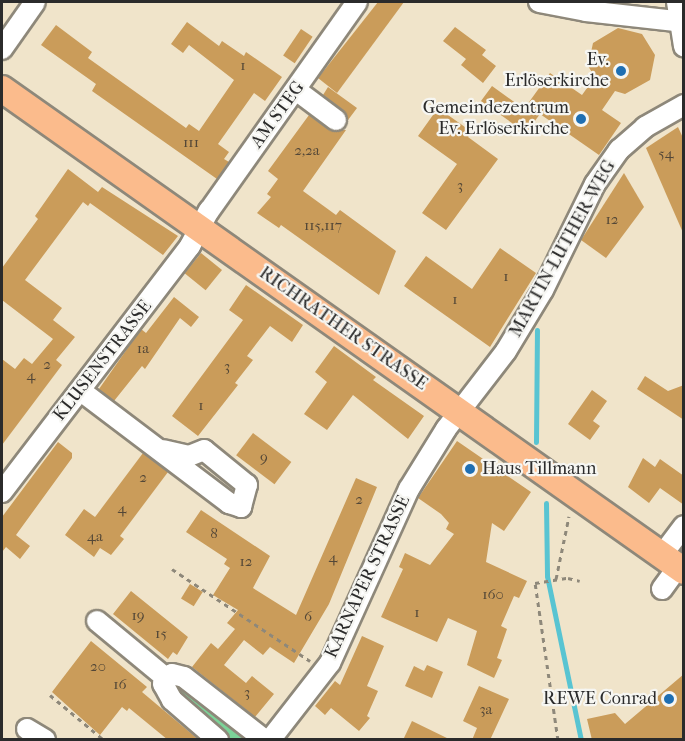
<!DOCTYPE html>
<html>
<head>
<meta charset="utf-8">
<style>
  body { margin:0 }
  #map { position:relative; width:685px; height:741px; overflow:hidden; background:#f0e4ca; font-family:"IM FELL French Canon",serif }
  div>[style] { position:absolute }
  .green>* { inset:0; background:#7cd398 }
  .stream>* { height:5px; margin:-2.5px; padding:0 2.5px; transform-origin:2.5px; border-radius:2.5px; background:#58c4d2 }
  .building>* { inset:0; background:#ca9c5a; transform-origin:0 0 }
  .path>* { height:3px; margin-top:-1.5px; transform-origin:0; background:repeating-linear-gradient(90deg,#8e887a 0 4.5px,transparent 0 9px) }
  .roads { filter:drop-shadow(2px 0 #8e887a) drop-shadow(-2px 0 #8e887a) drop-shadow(0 2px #8e887a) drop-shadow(0 -2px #8e887a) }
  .minor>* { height:20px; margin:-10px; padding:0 10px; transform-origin:10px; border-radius:10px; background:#fff }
  .major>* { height:26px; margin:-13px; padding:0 13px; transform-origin:13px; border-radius:13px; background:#fbbb8c }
  .dots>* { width:16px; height:16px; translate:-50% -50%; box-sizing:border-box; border:3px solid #f6f6f2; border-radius:50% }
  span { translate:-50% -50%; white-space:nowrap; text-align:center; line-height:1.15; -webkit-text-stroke:4.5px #f6f6f2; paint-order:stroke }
  .number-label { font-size:15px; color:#534737 }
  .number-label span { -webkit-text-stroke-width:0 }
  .poi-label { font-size:18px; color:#2b2b2b }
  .right { translate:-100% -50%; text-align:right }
  .left { translate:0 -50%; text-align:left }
  .street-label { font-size:18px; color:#2b2b2b }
  .frame { position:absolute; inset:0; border:3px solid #2b2b2b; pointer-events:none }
</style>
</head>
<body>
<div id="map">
  <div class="green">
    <i style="clip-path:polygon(175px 681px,250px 737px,230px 739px,175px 695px,170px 687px)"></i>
  </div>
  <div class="stream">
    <i style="left:536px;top:442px;width:112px;rotate:-89.5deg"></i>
    <i style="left:546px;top:503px;width:73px;rotate:89.2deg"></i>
    <i style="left:547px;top:576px;width:167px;rotate:78.3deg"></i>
  </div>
  <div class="building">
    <i style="clip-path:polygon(378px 2px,404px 2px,337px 93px,318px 78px)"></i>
    <i style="clip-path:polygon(187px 22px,219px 46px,222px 41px,244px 56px,246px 52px,282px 77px,265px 101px,254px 93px,218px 144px,229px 152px,224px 159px,229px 162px,217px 179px,92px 91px,96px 84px,41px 45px,56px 25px,92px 52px,88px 58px,186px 128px,189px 124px,199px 131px,234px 80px,189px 45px,183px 53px,171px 44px)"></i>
    <i style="clip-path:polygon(455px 27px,486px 50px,482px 55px,496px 66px,483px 83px,461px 65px,466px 59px,443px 41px)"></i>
    <i style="clip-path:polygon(618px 28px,642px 34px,655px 55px,650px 80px,625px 94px,615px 91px,602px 110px,621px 123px,599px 155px,540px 114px,526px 133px,481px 101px,492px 86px,524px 109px,550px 73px,582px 95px,595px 77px,588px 66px,593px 43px)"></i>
    <i style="left:301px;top:29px;width:14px;height:32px;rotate:34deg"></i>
    <i style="clip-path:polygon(328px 87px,357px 108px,348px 120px,344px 111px,323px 95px)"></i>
    <i style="clip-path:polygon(438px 108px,472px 132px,468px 137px,498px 159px,446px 230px,422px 213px,457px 164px,418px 136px)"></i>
    <i style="clip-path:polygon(309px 115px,329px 130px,346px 130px,303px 191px,336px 215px,340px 210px,396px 251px,379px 295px,281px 225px,279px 228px,257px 213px,271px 197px,267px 194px,278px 179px,268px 171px)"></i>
    <i style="clip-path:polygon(678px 127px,684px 140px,684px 235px,646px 148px)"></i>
    <i style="clip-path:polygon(68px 169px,98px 192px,102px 187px,178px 236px,163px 255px,90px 203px,88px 206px,83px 202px,25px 280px,62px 308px,53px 320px,75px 337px,56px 360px,62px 365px,2px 445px,2px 359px,15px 369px,24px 358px,32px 364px,53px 339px,2px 300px,2px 268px,38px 219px,35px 216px)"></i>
    <i style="clip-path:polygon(624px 173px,644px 207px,606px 258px,581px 240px)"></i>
    <i style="clip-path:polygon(500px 248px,536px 273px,490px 347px,404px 286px,426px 256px,472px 289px)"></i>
    <i style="left:201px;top:253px;width:27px;height:26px;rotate:39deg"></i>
    <i style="clip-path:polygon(246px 285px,303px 325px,292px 342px,270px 326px,247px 356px,253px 360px,235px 383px,238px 385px,198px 436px,172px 416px,243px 320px,229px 310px)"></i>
    <i style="clip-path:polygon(174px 297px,199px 317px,191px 327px,180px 318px,145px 369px,142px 366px,114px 401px,99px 389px,141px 329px,146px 333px)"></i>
    <i style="clip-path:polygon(334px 346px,376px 377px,373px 380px,424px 416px,408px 439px,353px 395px,327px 430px,304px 414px,327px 382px,315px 372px)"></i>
    <i style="clip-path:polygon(645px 376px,668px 391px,684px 385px,684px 420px,637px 389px)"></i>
    <i style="clip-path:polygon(592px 390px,607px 401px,593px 421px,600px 426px,590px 440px,568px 424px)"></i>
    <i style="left:253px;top:433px;width:48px;height:28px;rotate:37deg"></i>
    <i style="clip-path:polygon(457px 441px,531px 492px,504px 531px,492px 523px,486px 562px,527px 581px,519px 598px,514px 596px,501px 626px,507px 629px,497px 658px,502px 660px,494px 678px,467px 665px,477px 631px,448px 618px,437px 642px,381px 617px,403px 569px,399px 567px,405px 553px,430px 565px,454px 534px,446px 529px,449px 523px,441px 514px,418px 498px)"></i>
    <i style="clip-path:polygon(58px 442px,72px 453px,72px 458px,16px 535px,30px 546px,20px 559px,6px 547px,2px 552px,2px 517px)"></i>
    <i style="clip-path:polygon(143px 453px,168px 472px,120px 536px,124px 539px,111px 555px,100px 548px,94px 557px,65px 535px,84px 509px,95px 517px)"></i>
    <i style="clip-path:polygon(643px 458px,655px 467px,660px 459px,684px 476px,684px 505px,660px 488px,649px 503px,628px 487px)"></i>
    <i style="clip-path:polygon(356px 478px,377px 487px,329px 604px,294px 663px,270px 647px,263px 655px,244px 640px,224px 665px,246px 683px,252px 676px,274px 694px,255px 717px,192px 667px,211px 643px,218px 649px,235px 629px,227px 623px,238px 610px,213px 595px,230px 568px,224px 564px,227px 559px,186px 532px,201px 510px,270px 556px,253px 588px,296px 615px)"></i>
    <i style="left:190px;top:584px;width:15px;height:17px;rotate:32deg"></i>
    <i style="clip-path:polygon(131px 591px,188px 637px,177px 655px,173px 652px,168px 659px,113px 614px)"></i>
    <i style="clip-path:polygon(362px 636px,384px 646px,367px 686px,378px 691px,367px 716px,370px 718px,359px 731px,331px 708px,325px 715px,315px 706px,335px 681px,340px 685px)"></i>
    <i style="clip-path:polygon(91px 641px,147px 687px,142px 692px,199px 740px,168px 740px,129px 708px,127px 711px,122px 707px,100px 735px,52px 692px)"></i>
    <i style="clip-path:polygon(427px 665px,443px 672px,432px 698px,405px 686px,414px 666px,424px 671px)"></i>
    <i style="clip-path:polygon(684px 674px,684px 740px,592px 740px,587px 719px,615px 713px,625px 724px)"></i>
    <i style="clip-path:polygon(479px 686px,509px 699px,490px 740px,472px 740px,477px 728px,463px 721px)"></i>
    <i style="clip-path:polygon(412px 721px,451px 740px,403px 740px)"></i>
  </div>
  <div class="path">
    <i style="left:172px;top:569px;width:166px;rotate:33.7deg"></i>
    <i style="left:556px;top:579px;width:64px;rotate:-78.3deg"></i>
    <i style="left:684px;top:599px;width:6px;rotate:90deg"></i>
    <i style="left:50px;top:695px;width:70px;rotate:39.8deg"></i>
    <i style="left:558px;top:740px;width:159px;rotate:-98.3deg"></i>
    <i style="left:535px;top:583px;width:33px;rotate:-9deg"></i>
    <i style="left:568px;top:578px;width:12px;rotate:14deg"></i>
  </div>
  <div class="roads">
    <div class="minor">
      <i style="left:539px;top:2px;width:48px;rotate:10.8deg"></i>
      <i style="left:586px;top:11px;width:99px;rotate:6.4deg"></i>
      <i style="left:677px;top:2px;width:45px;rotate:81deg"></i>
      <i style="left:2px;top:49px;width:57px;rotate:-54.9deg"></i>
      <i style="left:296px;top:90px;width:50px;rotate:36.9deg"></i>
      <i style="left:81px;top:391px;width:186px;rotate:37.1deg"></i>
      <i style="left:229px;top:503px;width:13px;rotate:18deg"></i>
      <i style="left:241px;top:507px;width:23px;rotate:-75deg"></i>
      <i style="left:247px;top:485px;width:55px;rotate:-140.9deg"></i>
      <i style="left:204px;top:450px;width:16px;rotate:158deg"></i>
      <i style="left:189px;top:456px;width:26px;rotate:-167deg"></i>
      <i style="left:2px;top:492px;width:310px;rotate:-52.6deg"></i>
      <i style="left:190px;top:246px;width:40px;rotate:-62deg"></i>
      <i style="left:209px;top:211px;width:256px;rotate:-54.7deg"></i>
      <i style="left:662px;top:555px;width:36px;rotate:-53deg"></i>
      <i style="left:662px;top:589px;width:27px;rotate:-54deg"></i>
      <i style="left:97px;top:621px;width:91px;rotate:39.6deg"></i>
      <i style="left:27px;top:729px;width:21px;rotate:31deg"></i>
      <i style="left:218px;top:740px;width:61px;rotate:-139deg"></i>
      <i style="left:172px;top:700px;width:18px;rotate:-119deg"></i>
      <i style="left:163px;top:684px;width:13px;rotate:-48deg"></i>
      <i style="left:172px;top:674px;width:12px;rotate:14deg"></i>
      <i style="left:184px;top:677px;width:103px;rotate:37.9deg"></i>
      <i style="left:270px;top:740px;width:98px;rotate:-52.1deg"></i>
      <i style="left:330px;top:663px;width:191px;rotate:-65.6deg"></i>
      <i style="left:409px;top:489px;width:70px;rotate:-58.3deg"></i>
      <i style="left:446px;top:429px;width:98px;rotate:-52.4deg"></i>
      <i style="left:506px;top:351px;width:71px;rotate:-58.8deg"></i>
      <i style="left:543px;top:290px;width:118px;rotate:-63.9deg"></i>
      <i style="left:595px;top:184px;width:42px;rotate:-54.8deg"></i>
      <i style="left:619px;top:150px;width:35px;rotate:-41deg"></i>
      <i style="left:645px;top:127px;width:45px;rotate:-29.4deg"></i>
    </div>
    <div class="major">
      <i style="left:2px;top:89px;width:835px;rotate:35.25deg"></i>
    </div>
  </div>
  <div class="dots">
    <i style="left:621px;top:71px;background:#1f6fb2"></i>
    <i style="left:581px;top:119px;background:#1f6fb2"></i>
    <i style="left:470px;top:469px;background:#1f6fb2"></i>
    <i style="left:669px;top:699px;background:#1f6fb2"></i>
  </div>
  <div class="number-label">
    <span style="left:243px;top:66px">1</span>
    <span style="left:191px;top:143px">111</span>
    <span style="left:307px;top:151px">2,2a</span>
    <span style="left:666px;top:154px">54</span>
    <span style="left:460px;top:186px">3</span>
    <span style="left:612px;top:220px">12</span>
    <span style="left:323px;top:226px">115,117</span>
    <span style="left:506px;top:277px">1</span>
    <span style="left:455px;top:300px">1</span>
    <span style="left:143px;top:349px">1a</span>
    <span style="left:47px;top:365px">2</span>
    <span style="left:227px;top:367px">3</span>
    <span style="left:31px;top:376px">4</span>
    <span style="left:201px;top:406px">1</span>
    <span style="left:264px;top:458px">9</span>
    <span style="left:143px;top:478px">2</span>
    <span style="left:359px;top:500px">2</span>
    <span style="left:122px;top:509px">4</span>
    <span style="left:214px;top:534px">8</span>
    <span style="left:95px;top:537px">4a</span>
    <span style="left:333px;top:558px">4</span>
    <span style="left:246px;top:562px">12</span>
    <span style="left:493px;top:595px">160</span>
    <span style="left:417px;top:613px">1</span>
    <span style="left:138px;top:616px">19</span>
    <span style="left:308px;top:617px">6</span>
    <span style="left:161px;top:634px">15</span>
    <span style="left:98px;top:667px">20</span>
    <span style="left:120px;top:685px">16</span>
    <span style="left:247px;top:693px">3</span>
    <span style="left:486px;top:710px">3a</span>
  </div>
  <div class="poi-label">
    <span class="right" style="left:609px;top:71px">Ev.<br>Erlöserkirche</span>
    <span class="right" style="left:569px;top:119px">Gemeindezentrum<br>Ev. Erlöserkirche</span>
    <span class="left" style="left:482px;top:469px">Haus Tillmann</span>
    <span class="right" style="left:657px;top:699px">REWE Conrad</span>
  </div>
  <div class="street-label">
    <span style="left:278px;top:115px;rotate:-54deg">AM STEG</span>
    <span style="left:563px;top:249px;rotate:-61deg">MARTIN-LUTHER-WEG</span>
    <span style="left:343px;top:329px;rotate:35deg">RICHRATHER STRASSE</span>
    <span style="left:103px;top:361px;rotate:-52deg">KLUSENSTRASSE</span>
    <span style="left:368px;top:577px;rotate:-65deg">KARNAPER STRASSE</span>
  </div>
  <div class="frame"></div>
</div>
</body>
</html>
